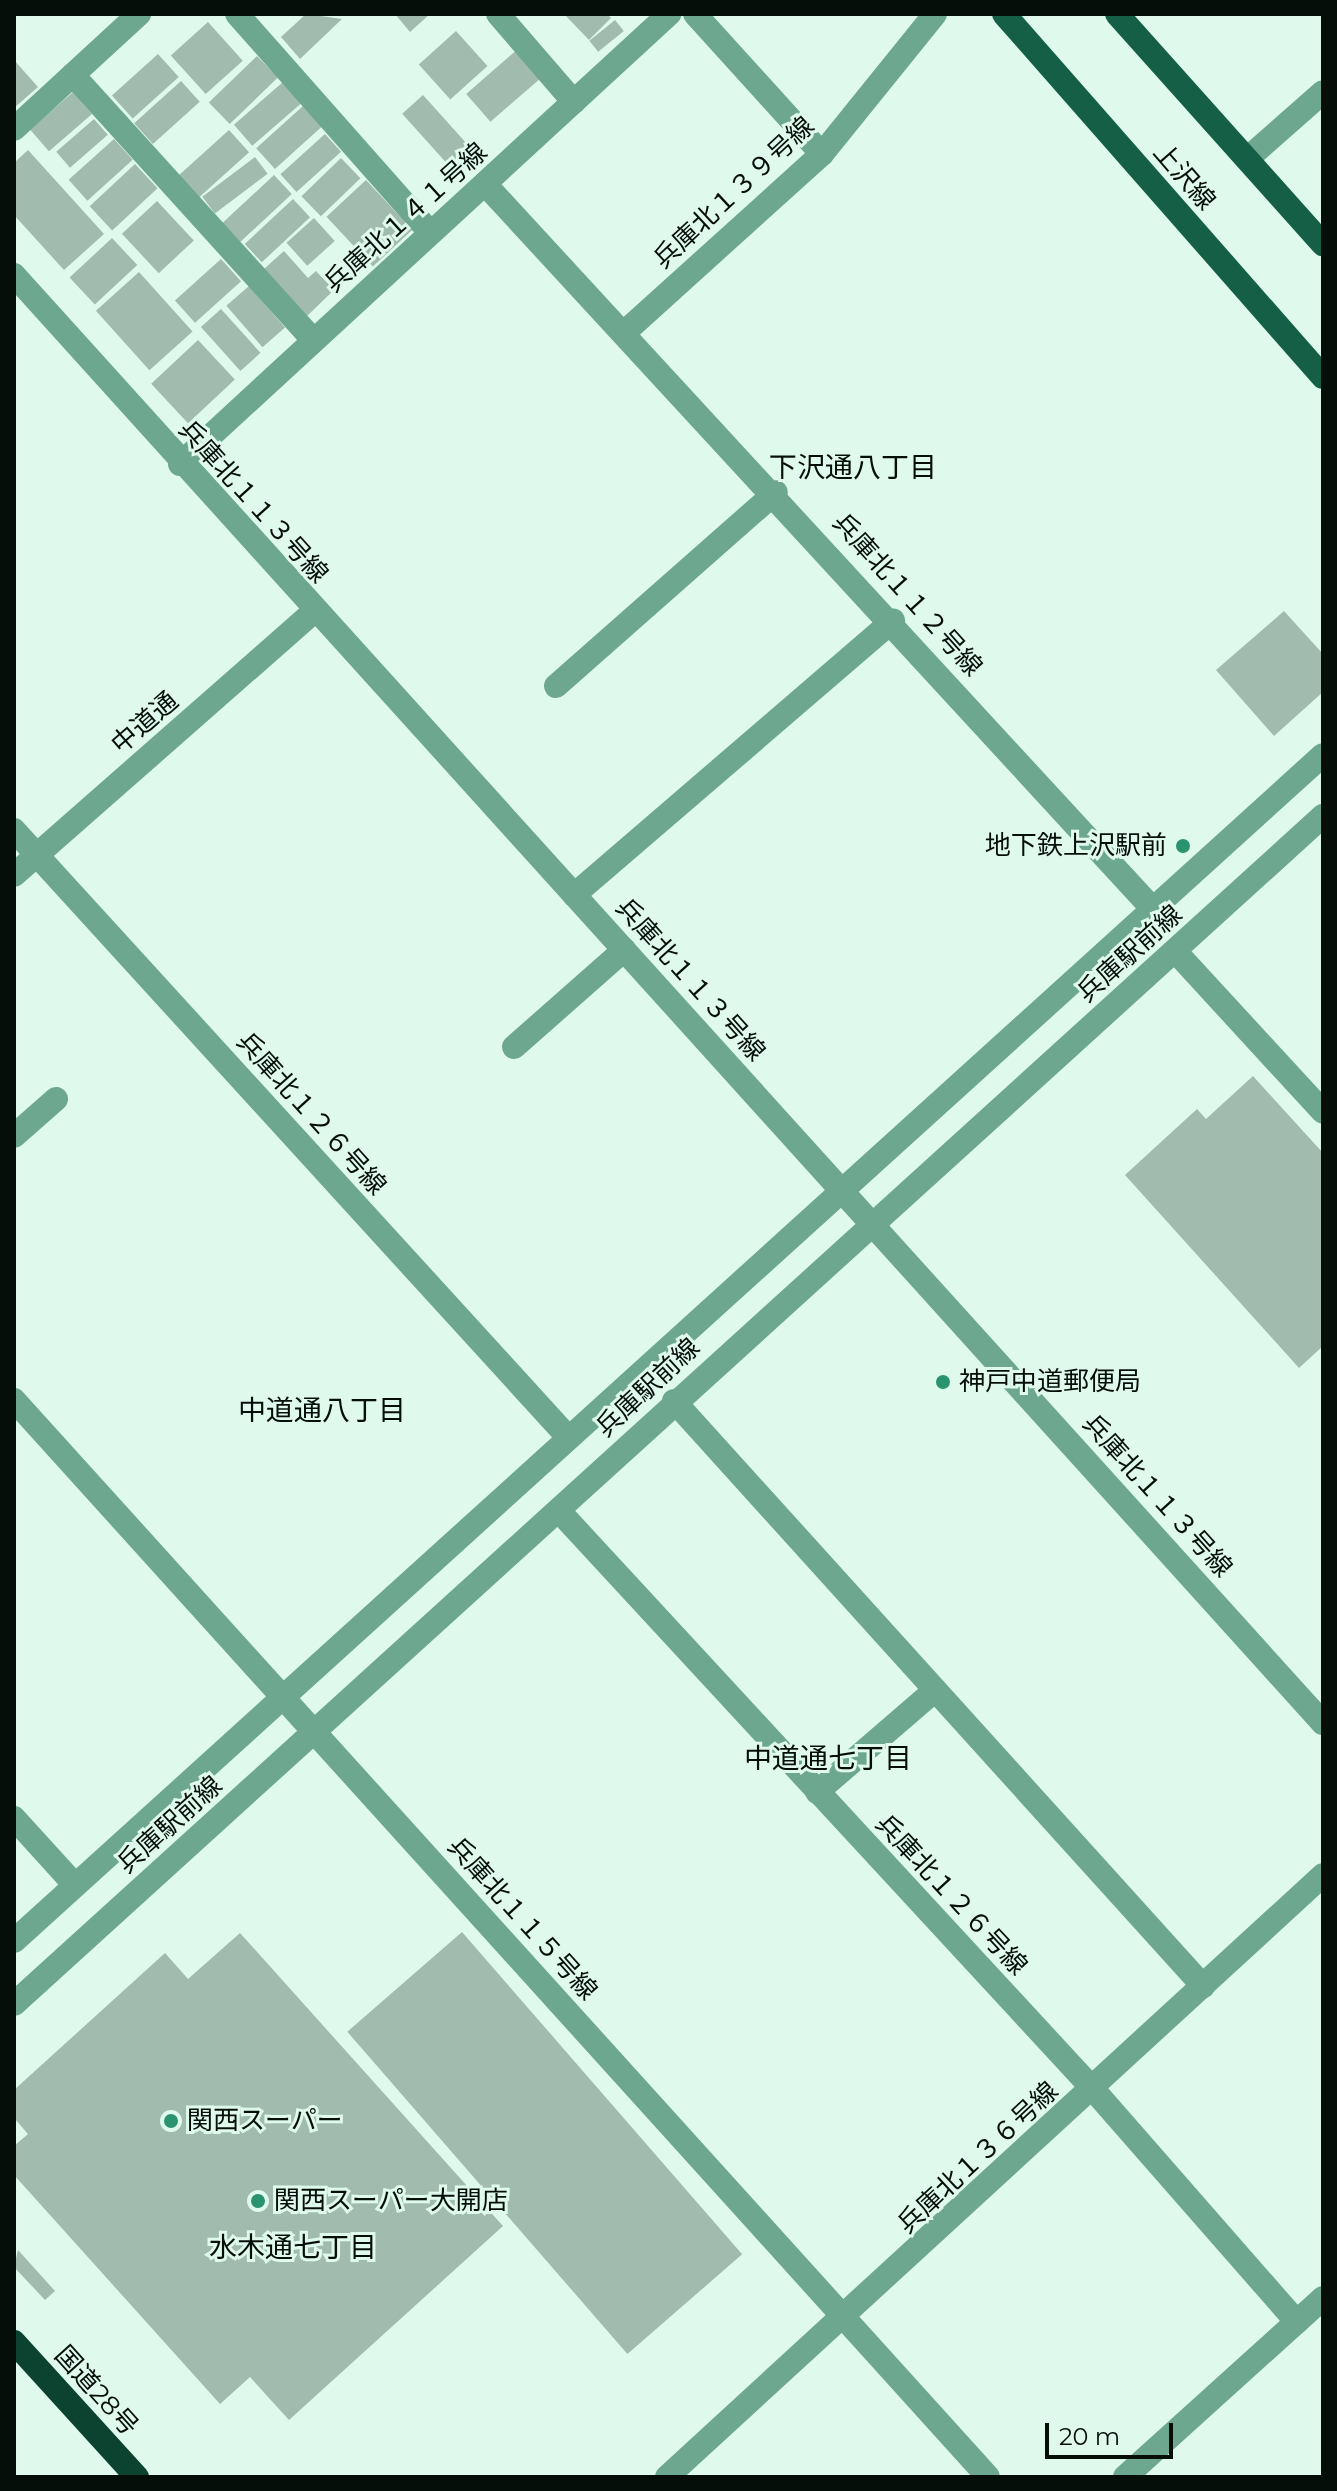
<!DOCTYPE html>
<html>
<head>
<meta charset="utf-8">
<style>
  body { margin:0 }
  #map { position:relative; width:1337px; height:2491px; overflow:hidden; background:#dff9ed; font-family:Montserrat,"Noto Sans JP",sans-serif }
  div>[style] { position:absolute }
  .building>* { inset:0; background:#a1bbaf; transform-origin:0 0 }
  .minor>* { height:24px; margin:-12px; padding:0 12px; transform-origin:12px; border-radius:12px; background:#6da78f }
  .major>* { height:24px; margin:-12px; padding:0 12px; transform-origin:12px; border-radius:12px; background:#155f46 }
  .highway>* { height:24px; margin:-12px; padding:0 12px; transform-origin:12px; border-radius:12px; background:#0c4230 }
  .dots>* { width:22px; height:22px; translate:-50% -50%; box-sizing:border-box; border:4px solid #dff9ed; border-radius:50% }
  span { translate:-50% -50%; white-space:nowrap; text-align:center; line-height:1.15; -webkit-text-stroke:6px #dff9ed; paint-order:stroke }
  .street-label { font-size:26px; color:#060e0a }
  .poi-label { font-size:26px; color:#060e0a }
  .right { translate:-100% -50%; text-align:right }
  .left { translate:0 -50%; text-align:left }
  .neighbourhood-label { font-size:28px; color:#060e0a }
  .frame { position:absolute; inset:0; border:16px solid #060e0a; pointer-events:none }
  .scale { position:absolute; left:1045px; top:2423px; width:128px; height:36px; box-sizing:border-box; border:4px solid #060e0a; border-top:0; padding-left:10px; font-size:24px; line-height:28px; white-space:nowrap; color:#060e0a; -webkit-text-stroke:6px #dff9ed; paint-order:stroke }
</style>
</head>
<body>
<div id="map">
  <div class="building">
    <i style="clip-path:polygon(306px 14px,342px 19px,300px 59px,281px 37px)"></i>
    <i style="clip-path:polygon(395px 14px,430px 14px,410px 32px)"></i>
    <i style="clip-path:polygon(564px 14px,607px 14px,611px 18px,589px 40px)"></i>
    <i style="left:615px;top:20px;width:14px;height:33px;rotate:51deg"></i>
    <i style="left:208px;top:22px;width:52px;height:50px;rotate:48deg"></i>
    <i style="left:456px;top:31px;width:47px;height:50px;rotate:48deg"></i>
    <i style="left:519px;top:48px;width:37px;height:70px;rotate:49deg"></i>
    <i style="left:158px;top:54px;width:31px;height:62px;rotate:48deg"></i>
    <i style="left:257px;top:56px;width:30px;height:67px;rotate:46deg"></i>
    <i style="clip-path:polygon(14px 60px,38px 87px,14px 108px)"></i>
    <i style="left:181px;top:81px;width:28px;height:63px;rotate:48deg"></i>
    <i style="left:283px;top:82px;width:28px;height:65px;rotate:49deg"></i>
    <i style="left:73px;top:92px;width:29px;height:57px;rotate:49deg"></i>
    <i style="left:423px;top:95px;width:81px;height:28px;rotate:48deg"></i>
    <i style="left:303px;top:106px;width:28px;height:63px;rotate:48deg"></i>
    <i style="left:94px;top:119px;width:21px;height:50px;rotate:49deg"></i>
    <i style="left:229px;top:130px;width:30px;height:69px;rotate:48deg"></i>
    <i style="left:325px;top:134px;width:24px;height:60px;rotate:48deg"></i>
    <i style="left:114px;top:139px;width:28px;height:61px;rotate:48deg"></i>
    <i style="clip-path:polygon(28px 150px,104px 234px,64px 270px,14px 215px,14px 163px)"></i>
    <i style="left:255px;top:157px;width:21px;height:66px;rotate:53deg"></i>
    <i style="left:341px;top:158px;width:28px;height:55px;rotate:46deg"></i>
    <i style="left:135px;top:164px;width:33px;height:62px;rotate:47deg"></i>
    <i style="left:274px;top:175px;width:26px;height:72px;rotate:47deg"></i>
    <i style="left:366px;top:180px;width:68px;height:54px;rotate:47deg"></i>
    <i style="left:293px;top:199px;width:25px;height:66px;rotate:47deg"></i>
    <i style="left:157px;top:201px;width:54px;height:48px;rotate:47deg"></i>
    <i style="left:314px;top:218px;width:31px;height:37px;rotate:48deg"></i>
    <i style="left:112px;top:238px;width:37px;height:58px;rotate:47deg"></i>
    <i style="clip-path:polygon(284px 251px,308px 278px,316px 271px,334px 290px,307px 316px,264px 269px)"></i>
    <i style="left:221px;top:259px;width:30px;height:62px;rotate:48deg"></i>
    <i style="left:139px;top:272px;width:80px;height:58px;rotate:48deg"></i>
    <i style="left:249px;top:286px;width:55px;height:30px;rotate:49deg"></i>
    <i style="left:221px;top:309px;width:59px;height:27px;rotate:48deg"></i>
    <i style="left:198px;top:340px;width:54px;height:64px;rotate:47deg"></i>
    <i style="clip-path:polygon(1284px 611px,1323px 654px,1323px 692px,1274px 736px,1216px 670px)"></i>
    <i style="clip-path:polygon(1253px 1076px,1323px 1153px,1323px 1346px,1299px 1368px,1125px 1175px,1197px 1109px,1206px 1119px)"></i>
    <i style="left:462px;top:1932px;width:427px;height:152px;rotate:49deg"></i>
    <i style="clip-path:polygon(240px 1933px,503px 2226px,289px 2420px,250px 2377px,220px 2404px,14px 2175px,14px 2146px,28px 2134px,14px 2118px,14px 2090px,165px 1953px,188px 1979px)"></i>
    <i style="clip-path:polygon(18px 2250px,55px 2291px,45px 2300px,14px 2267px)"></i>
  </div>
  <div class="minor">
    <i style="left:237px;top:14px;width:291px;rotate:48.5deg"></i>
    <i style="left:498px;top:14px;width:116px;rotate:49.2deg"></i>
    <i style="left:695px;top:14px;width:189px;rotate:47.8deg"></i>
    <i style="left:73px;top:75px;width:358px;rotate:47.8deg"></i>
    <i style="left:14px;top:129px;width:170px;rotate:-42.6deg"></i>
    <i style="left:1247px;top:159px;width:101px;rotate:-41.4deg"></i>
    <i style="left:485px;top:184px;width:983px;rotate:47.35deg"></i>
    <i style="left:14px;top:275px;width:1952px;rotate:47.89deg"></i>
    <i style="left:626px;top:331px;width:264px;rotate:-42.1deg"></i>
    <i style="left:822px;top:154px;width:180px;rotate:-51.1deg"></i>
    <i style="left:180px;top:464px;width:665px;rotate:-42.62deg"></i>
    <i style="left:556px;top:686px;width:293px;rotate:-41.4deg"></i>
    <i style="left:14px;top:830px;width:820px;rotate:47.62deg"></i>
    <i style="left:14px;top:875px;width:398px;rotate:-41.3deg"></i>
    <i style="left:574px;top:895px;width:421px;rotate:-40.7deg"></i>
    <i style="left:1176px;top:952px;width:217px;rotate:47.4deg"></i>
    <i style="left:514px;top:1047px;width:147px;rotate:-41.4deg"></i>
    <i style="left:14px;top:1136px;width:56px;rotate:-41.4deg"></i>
    <i style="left:14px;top:1400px;width:1452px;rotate:47.87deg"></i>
    <i style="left:674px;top:1401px;width:789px;rotate:47.88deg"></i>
    <i style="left:559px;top:1511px;width:786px;rotate:47.27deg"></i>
    <i style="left:1092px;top:2088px;width:311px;rotate:48.8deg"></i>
    <i style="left:817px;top:1792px;width:156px;rotate:-40.8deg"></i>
    <i style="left:14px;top:1818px;width:91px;rotate:47.7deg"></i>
    <i style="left:14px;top:1941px;width:1766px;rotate:-42.18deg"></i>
    <i style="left:14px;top:2004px;width:1768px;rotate:-42.23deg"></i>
    <i style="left:667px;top:2477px;width:890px;rotate:-42.54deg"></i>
    <i style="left:1125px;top:2477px;width:267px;rotate:-42.1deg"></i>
  </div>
  <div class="major">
    <i style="left:1004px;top:14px;width:483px;rotate:48.7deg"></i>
    <i style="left:1117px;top:14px;width:309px;rotate:48.2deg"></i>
  </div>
  <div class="highway">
    <i style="left:14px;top:2342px;width:183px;rotate:47.7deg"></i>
  </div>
  <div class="dots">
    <i style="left:1183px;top:846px;background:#2b9370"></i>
    <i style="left:943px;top:1382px;background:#2b9370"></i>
    <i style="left:171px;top:2121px;background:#2b9370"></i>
    <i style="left:258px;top:2201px;background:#2b9370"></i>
  </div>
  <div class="street-label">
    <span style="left:1184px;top:177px;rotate:49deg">上沢線</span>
    <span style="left:734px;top:193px;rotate:-43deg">兵庫北１３９号線</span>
    <span style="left:406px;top:218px;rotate:-42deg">兵庫北１４１号線</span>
    <span style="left:253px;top:502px;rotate:48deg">兵庫北１１３号線</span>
    <span style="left:907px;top:595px;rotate:48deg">兵庫北１１２号線</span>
    <span style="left:145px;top:723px;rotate:-41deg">中道通</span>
    <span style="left:1130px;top:954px;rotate:-42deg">兵庫駅前線</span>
    <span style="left:690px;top:980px;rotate:48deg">兵庫北１１３号線</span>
    <span style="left:311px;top:1114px;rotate:48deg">兵庫北１２６号線</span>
    <span style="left:648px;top:1388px;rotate:-43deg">兵庫駅前線</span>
    <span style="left:1157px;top:1496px;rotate:48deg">兵庫北１１３号線</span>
    <span style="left:170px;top:1825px;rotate:-42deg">兵庫駅前線</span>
    <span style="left:951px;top:1895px;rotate:47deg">兵庫北１２６号線</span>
    <span style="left:522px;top:1919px;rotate:48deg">兵庫北１１５号線</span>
    <span style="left:978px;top:2158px;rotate:-43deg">兵庫北１３６号線</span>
    <span style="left:96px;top:2391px;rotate:48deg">国道28号</span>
  </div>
  <div class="poi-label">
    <span class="right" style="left:1167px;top:846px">地下鉄上沢駅前</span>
    <span class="left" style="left:959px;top:1382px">神戸中道郵便局</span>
    <span class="left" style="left:187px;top:2121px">関西スーパー</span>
    <span class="left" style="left:274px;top:2201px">関西スーパー大開店</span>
  </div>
  <div class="neighbourhood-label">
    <span style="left:853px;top:467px">下沢通八丁目</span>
    <span style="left:322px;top:1410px">中道通八丁目</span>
    <span style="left:828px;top:1758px">中道通七丁目</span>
    <span style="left:293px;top:2247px">水木通七丁目</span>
  </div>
  <div class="frame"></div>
  <div class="scale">20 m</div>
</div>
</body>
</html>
